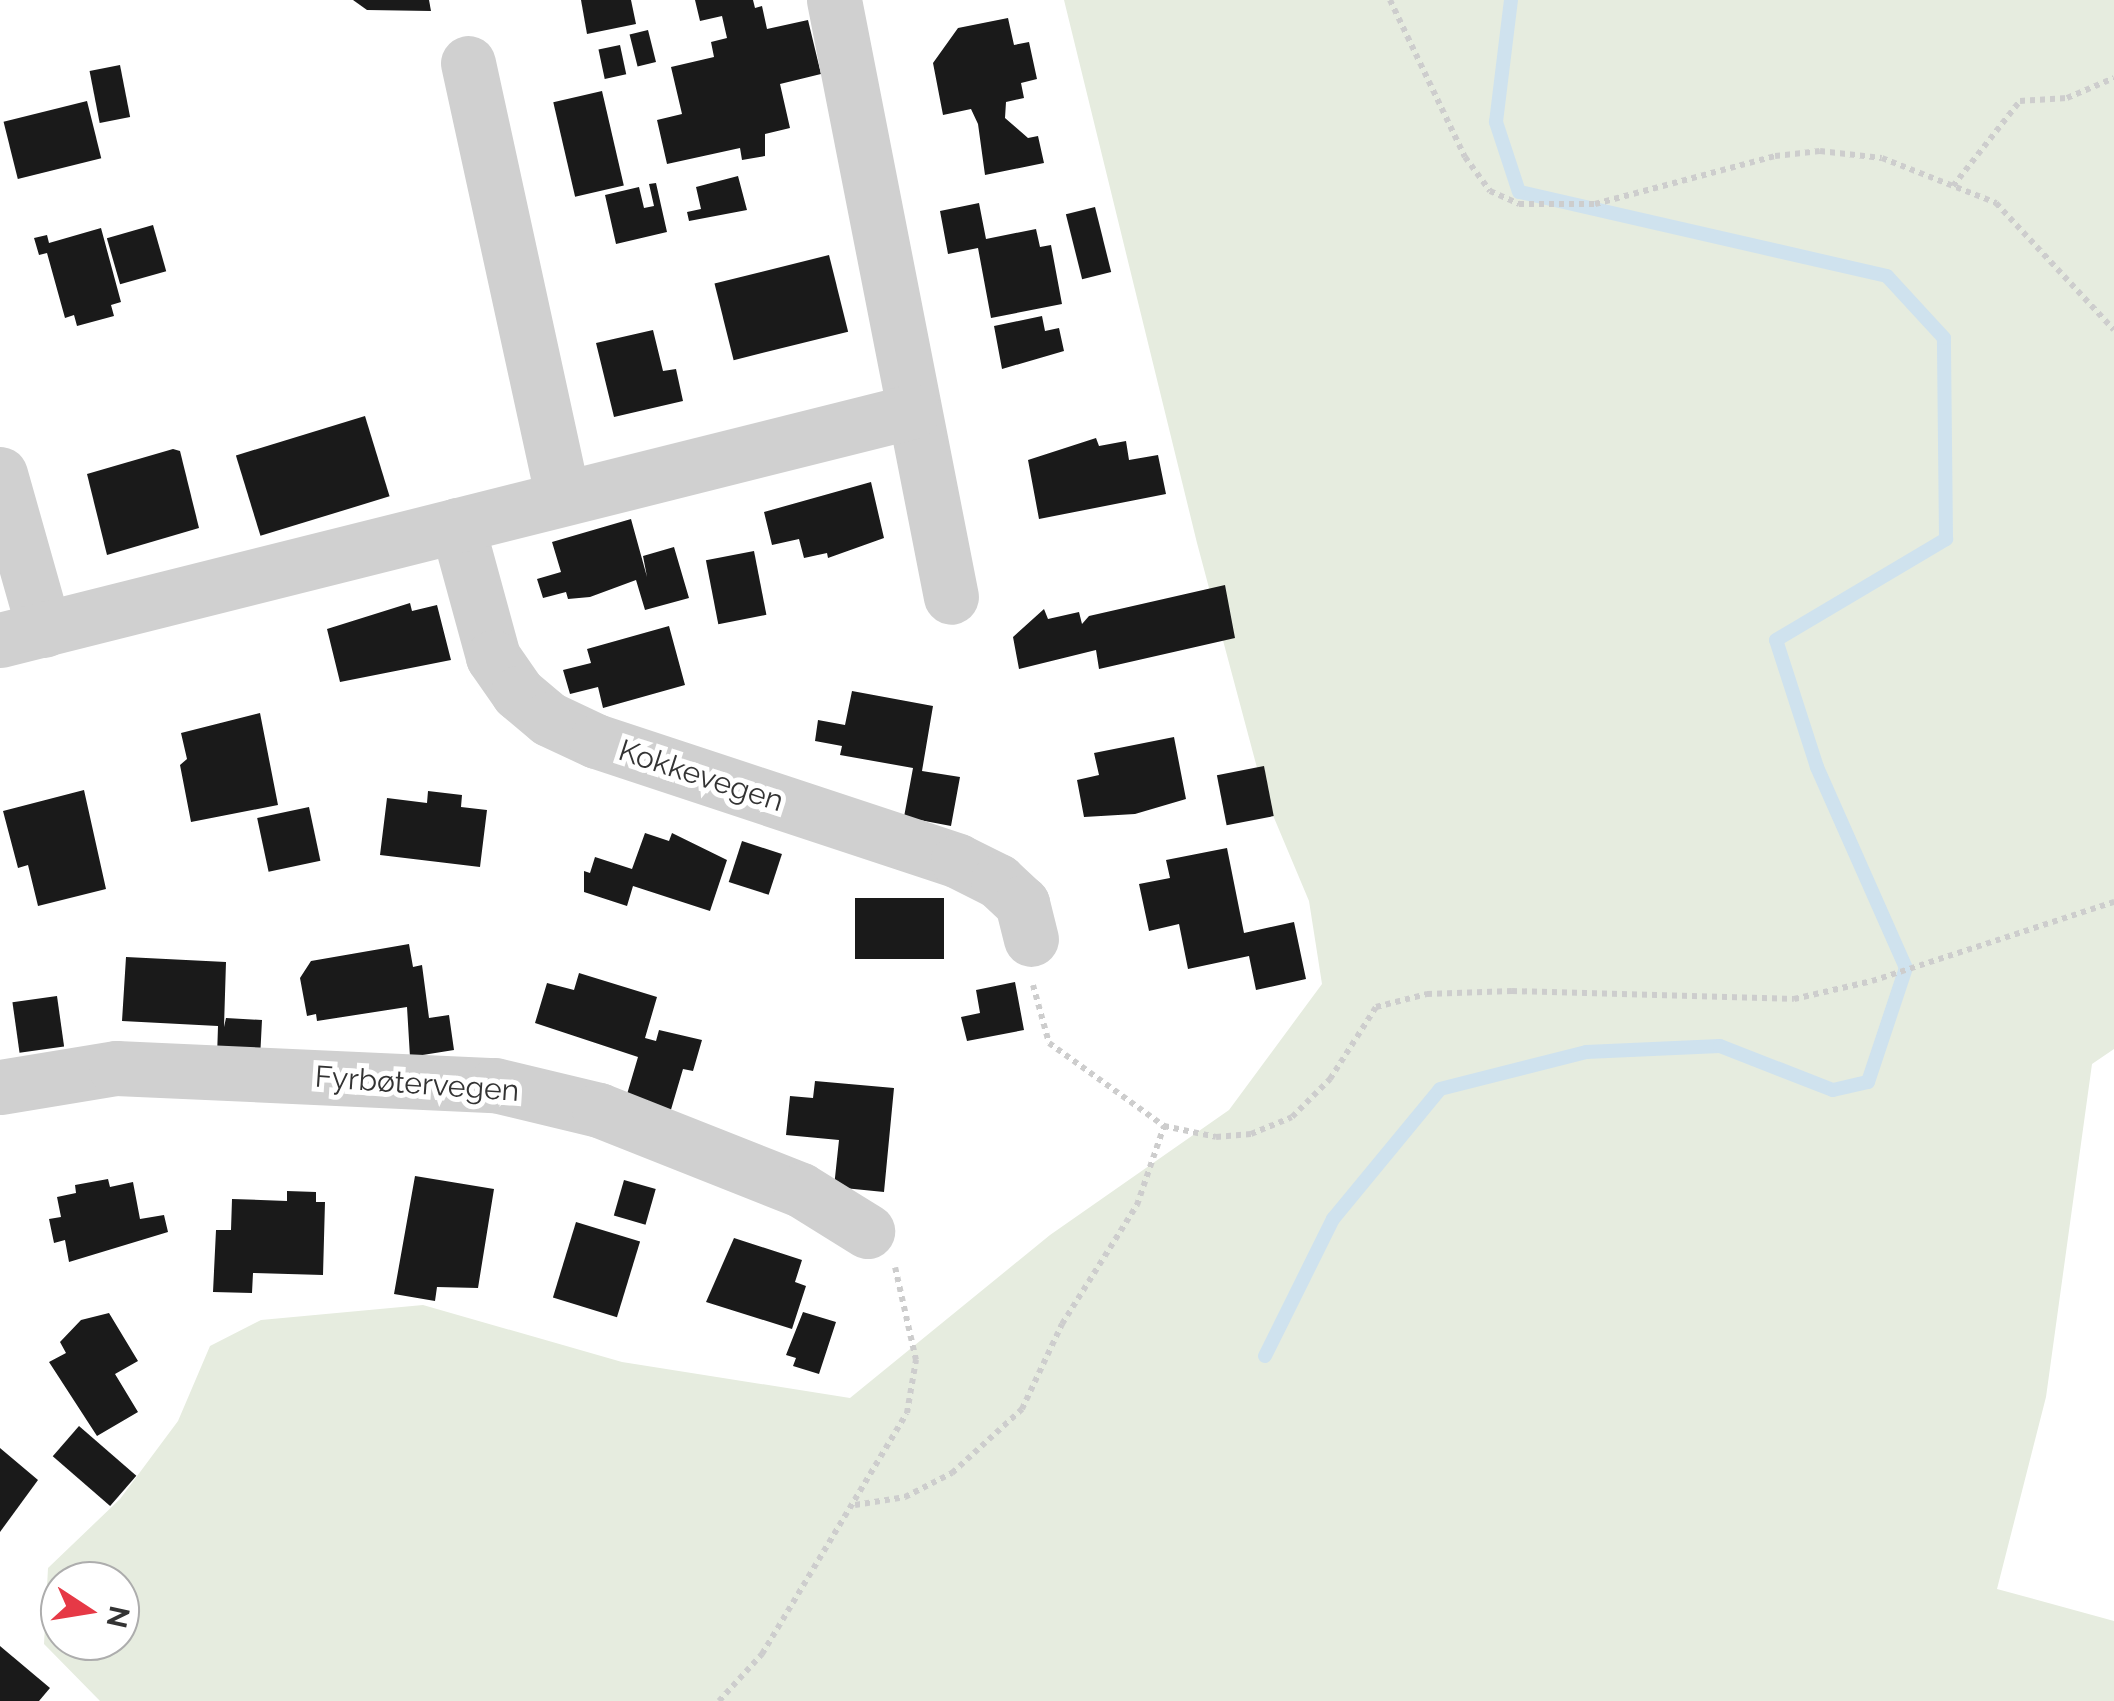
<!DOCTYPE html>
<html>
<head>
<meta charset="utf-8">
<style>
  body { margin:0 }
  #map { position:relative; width:2114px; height:1701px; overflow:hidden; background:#fff; font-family:Raleway,sans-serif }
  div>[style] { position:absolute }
  .green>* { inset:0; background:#e6ecdf }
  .stream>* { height:14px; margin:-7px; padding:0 7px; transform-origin:7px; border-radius:7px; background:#cfe2ee }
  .building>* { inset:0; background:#1a1a1a; transform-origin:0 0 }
  .path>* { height:6px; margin-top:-3px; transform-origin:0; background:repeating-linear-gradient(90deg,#cdcdcd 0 5px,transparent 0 10px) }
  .minor>* { height:55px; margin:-27.5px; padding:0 27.5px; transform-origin:27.5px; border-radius:27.5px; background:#d0d0d0 }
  span { translate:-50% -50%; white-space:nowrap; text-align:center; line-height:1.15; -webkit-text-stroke:10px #fff; paint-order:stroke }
  .street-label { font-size:30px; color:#333 }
  .north { position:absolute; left:40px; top:1561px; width:100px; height:100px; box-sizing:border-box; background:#fff; border:2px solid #adadad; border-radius:50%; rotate:102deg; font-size:28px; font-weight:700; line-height:40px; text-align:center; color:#333 }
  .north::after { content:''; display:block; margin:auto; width:35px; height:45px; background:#e63946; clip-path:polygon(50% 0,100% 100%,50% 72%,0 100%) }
</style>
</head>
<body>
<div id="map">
  <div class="green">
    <i style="clip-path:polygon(evenodd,1064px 0,2114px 0,2114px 1049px,2092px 1064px,2046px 1397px,1997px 1589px,2114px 1621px,2114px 1701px,100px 1701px,44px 1644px,48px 1568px,120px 1499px,178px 1421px,210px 1346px,261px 1320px,423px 1305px,622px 1362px,850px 1398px,1050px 1235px,1229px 1110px,1322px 984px,1309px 901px,1264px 794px,1197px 543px,1064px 0,60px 1581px,120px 1581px,120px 1641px,60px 1641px,60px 1581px)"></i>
  </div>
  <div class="stream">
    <i style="left:1265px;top:1356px;width:153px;rotate:-63.6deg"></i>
    <i style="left:1333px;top:1219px;width:168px;rotate:-50.5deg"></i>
    <i style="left:1440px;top:1089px;width:151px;rotate:-14.2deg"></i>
    <i style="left:1586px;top:1052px;width:134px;rotate:-2.6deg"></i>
    <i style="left:1720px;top:1046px;width:121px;rotate:21.3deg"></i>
    <i style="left:1833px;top:1090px;width:36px;rotate:-13deg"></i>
    <i style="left:1868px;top:1082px;width:120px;rotate:-71.6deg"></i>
    <i style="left:1906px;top:968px;width:220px;rotate:-113.9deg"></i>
    <i style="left:1817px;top:767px;width:133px;rotate:-107.9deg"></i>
    <i style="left:1776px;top:640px;width:198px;rotate:-30.7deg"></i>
    <i style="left:1946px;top:539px;width:201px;rotate:-90.6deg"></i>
    <i style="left:1944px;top:338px;width:84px;rotate:-132.6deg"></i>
    <i style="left:1887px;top:276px;width:377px;rotate:-167.1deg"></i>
    <i style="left:1519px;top:192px;width:74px;rotate:-108.2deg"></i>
    <i style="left:1496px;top:122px;width:123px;rotate:-83deg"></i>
  </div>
  <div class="building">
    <i style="clip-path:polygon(353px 0,429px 0,431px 11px,367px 10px)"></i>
    <i style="clip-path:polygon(581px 0,631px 0,636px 24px,587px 34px)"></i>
    <i style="clip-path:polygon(695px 0,753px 0,755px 8px,762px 6px,767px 29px,808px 20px,821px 74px,780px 84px,790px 128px,765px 134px,765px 156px,742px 160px,740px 148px,667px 164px,657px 120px,682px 114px,671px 67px,714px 57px,711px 42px,727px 38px,722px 16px,700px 21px)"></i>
    <i style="clip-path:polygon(1008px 18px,1014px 45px,1029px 42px,1037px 79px,1021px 83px,1024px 98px,1006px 102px,1005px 118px,1028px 138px,1038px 136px,1044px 163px,985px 175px,978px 124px,971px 109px,943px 115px,933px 63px,958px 28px)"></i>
    <i style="left:648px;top:30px;width:33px;height:19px;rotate:76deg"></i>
    <i style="left:620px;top:45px;width:30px;height:22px;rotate:78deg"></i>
    <i style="left:120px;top:65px;width:53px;height:31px;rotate:79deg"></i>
    <i style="left:602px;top:91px;width:97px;height:50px;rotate:77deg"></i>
    <i style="left:87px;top:101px;width:59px;height:86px;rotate:76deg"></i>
    <i style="clip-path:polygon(738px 176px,747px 210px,689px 221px,687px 212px,701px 209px,696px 187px)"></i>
    <i style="clip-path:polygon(656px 183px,667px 232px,616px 244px,605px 195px,639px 187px,644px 208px,654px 206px,649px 184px)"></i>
    <i style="clip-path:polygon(979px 203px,986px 239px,1036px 229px,1040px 247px,1051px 245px,1062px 304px,991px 318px,978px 248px,948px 254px,940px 211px)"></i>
    <i style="left:1095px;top:207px;width:67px;height:30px;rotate:76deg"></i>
    <i style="left:153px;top:225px;width:48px;height:48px;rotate:74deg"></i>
    <i style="clip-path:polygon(101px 228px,121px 302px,111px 305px,114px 316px,77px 326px,74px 315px,65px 318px,47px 253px,39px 255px,34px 238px,47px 235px,49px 243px)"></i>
    <i style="left:829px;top:255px;width:79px;height:118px;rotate:76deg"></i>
    <i style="clip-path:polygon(1042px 316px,1045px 331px,1059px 328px,1064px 351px,1002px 369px,994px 326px)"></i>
    <i style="clip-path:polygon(653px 330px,663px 371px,676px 369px,683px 401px,614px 417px,596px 343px)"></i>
    <i style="left:365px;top:416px;width:84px;height:135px;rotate:73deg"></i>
    <i style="clip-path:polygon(1096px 438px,1099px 446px,1126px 441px,1129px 460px,1158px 455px,1166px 494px,1039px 519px,1028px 460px)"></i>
    <i style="clip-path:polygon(173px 449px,180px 451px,199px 528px,107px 555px,87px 474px)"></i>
    <i style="clip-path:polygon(871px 482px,884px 538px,828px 558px,827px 553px,804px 558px,799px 539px,772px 545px,764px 512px)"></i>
    <i style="clip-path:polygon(631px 519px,647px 577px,643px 556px,674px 547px,689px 598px,645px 610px,636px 580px,590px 597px,568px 599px,566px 592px,543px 598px,537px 579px,561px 572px,552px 542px)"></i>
    <i style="left:754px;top:551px;width:65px;height:49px;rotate:79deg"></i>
    <i style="clip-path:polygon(1225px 585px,1235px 638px,1099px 669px,1096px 650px,1019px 669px,1013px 637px,1044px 609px,1048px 619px,1079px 612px,1082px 624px,1089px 616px)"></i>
    <i style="clip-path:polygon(410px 603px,412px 611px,437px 605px,451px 660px,340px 682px,327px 629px)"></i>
    <i style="clip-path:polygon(669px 626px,685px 685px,603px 708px,598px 687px,570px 694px,563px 670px,591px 663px,587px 649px)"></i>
    <i style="clip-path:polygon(852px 691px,933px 706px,922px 771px,960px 777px,951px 826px,904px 817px,913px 768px,840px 755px,842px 746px,815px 741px,818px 720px,845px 725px)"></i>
    <i style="clip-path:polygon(260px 713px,278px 805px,191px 822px,180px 765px,187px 759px,181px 733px)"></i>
    <i style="clip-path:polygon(1174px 737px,1186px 799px,1135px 814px,1084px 817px,1077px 780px,1099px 775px,1094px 753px)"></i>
    <i style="left:1264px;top:766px;width:51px;height:48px;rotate:79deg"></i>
    <i style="clip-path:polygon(84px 790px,106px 889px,38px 906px,28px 865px,18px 868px,3px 811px)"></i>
    <i style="clip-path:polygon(428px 791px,462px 795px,461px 807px,487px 810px,480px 867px,380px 855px,387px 798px,427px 803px)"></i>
    <i style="left:309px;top:807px;width:55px;height:53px;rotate:78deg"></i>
    <i style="clip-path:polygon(645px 833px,669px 841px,672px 833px,727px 860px,710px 911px,633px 886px,627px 906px,584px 892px,584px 871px,590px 873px,595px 857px,632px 869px)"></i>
    <i style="left:742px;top:841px;width:42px;height:43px;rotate:18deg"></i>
    <i style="clip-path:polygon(1227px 848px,1244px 933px,1294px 922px,1306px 979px,1256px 990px,1249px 956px,1188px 969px,1179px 924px,1149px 931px,1139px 884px,1170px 878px,1166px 860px)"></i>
    <i style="left:855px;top:898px;width:89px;height:61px"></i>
    <i style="clip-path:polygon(409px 944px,413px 967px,422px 965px,429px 1018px,449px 1015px,454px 1050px,410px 1057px,407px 1007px,317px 1021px,316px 1014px,307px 1016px,300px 978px,311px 961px)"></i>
    <i style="clip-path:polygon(126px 957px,226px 962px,224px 1027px,226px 1018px,262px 1020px,260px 1059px,217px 1057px,218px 1026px,122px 1021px)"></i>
    <i style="clip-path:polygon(579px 973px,657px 997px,645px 1038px,656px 1041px,659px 1030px,702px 1040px,693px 1071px,683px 1069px,670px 1113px,625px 1101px,638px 1057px,535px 1023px,547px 983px,574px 990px)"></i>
    <i style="clip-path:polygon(1015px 982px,1024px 1030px,967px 1041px,961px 1017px,980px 1013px,976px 990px)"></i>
    <i style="left:57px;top:996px;width:51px;height:45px;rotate:82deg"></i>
    <i style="clip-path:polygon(815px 1081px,894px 1088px,884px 1192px,834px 1187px,839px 1140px,786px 1135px,790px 1096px,813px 1098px)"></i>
    <i style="clip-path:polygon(415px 1176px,494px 1189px,478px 1288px,437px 1287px,435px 1301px,394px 1294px)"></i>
    <i style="clip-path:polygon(108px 1179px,110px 1187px,133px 1182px,140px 1219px,164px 1215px,168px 1232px,69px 1262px,65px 1240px,54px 1243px,49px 1219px,61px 1217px,57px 1197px,76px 1193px,75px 1185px)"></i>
    <i style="left:624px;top:1180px;width:33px;height:37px;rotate:16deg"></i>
    <i style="clip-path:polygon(287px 1191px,316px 1192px,316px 1202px,325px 1202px,323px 1275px,253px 1273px,252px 1293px,213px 1292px,216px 1230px,231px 1230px,232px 1199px,287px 1201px)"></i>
    <i style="left:576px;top:1222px;width:67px;height:79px;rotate:17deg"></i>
    <i style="clip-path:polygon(734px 1238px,802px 1260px,795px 1282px,806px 1286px,792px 1329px,706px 1302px)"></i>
    <i style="clip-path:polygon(803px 1312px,836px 1322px,819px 1374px,793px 1366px,796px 1358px,786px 1355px)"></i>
    <i style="clip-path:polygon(109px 1313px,138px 1361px,115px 1374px,138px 1412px,97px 1436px,49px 1362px,66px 1353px,60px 1342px,81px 1320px)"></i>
    <i style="left:79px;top:1426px;width:76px;height:40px;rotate:41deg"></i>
    <i style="clip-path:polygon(0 1448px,38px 1480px,0 1532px)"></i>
    <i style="clip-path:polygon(0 1646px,50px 1688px,39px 1701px,0 1701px)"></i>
  </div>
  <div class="path">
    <i style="left:1390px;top:0;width:174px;rotate:64.5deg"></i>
    <i style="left:1465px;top:157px;width:42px;rotate:53.7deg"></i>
    <i style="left:1490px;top:191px;width:32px;rotate:24deg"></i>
    <i style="left:1519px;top:204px;width:76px"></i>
    <i style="left:1595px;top:204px;width:186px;rotate:-14.9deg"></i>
    <i style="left:1775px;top:156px;width:45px;rotate:-6.3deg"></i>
    <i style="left:1820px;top:151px;width:62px;rotate:6.4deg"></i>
    <i style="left:1882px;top:158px;width:123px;rotate:21.5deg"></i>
    <i style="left:1996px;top:203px;width:173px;rotate:47.1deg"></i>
    <i style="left:1953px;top:186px;width:108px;rotate:-51.8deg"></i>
    <i style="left:2020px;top:101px;width:47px;rotate:-3.7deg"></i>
    <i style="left:2067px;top:98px;width:51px;rotate:-23.1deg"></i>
    <i style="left:1033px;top:985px;width:60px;rotate:74.6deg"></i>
    <i style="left:1049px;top:1043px;width:142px;rotate:35.8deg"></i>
    <i style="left:1164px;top:1126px;width:53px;rotate:11.9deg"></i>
    <i style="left:1216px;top:1137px;width:35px;rotate:-5deg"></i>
    <i style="left:1251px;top:1134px;width:44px;rotate:-22.5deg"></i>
    <i style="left:1292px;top:1117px;width:54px;rotate:-45deg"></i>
    <i style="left:1330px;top:1079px;width:85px;rotate:-57.4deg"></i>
    <i style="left:1376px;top:1007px;width:53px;rotate:-14.3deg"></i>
    <i style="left:1427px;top:994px;width:85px;rotate:-2deg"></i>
    <i style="left:1512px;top:991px;width:282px;rotate:1.6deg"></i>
    <i style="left:1794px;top:999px;width:80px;rotate:-13deg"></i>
    <i style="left:1872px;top:981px;width:255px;rotate:-18.1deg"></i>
    <i style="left:855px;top:1505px;width:51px;rotate:-9.1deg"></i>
    <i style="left:905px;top:1497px;width:53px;rotate:-27.1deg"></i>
    <i style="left:952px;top:1473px;width:95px;rotate:-42.4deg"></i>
    <i style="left:1022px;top:1409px;width:94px;rotate:-64.8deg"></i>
    <i style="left:1062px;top:1324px;width:141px;rotate:-57.8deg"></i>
    <i style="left:1137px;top:1205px;width:83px;rotate:-71.1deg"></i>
    <i style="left:719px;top:1701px;width:64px;rotate:-47.5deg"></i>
    <i style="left:762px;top:1654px;width:281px;rotate:-59deg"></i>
    <i style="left:907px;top:1413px;width:54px;rotate:-80.4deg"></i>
    <i style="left:916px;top:1360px;width:95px;rotate:-102.7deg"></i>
  </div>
  <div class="minor">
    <i style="left:834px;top:0;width:608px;rotate:78.91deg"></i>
    <i style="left:468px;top:63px;width:444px;rotate:77.7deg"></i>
    <i style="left:0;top:474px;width:162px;rotate:74.2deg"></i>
    <i style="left:457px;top:525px;width:137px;rotate:74.7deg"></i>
    <i style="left:493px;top:657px;width:44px;rotate:55.2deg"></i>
    <i style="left:518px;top:693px;width:40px;rotate:40deg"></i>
    <i style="left:549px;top:719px;width:52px;rotate:25.1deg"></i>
    <i style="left:596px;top:741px;width:381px;rotate:18.3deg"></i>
    <i style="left:958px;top:861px;width:45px;rotate:26.6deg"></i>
    <i style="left:998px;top:881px;width:33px;rotate:43deg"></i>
    <i style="left:1022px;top:903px;width:37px;rotate:76deg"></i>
    <i style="left:0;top:640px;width:941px;rotate:-14.08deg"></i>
    <i style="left:0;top:1087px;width:118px;rotate:-9.3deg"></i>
    <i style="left:116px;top:1068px;width:379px;rotate:2.6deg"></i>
    <i style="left:495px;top:1085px;width:107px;rotate:13.5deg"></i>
    <i style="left:599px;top:1110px;width:217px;rotate:21.6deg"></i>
    <i style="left:801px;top:1190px;width:78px;rotate:31.8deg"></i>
  </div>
  <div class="street-label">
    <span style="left:701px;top:776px;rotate:18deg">Kokkevegen</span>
    <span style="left:417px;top:1084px;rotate:4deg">Fyrbøtervegen</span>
  </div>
  <div class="north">N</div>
</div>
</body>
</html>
